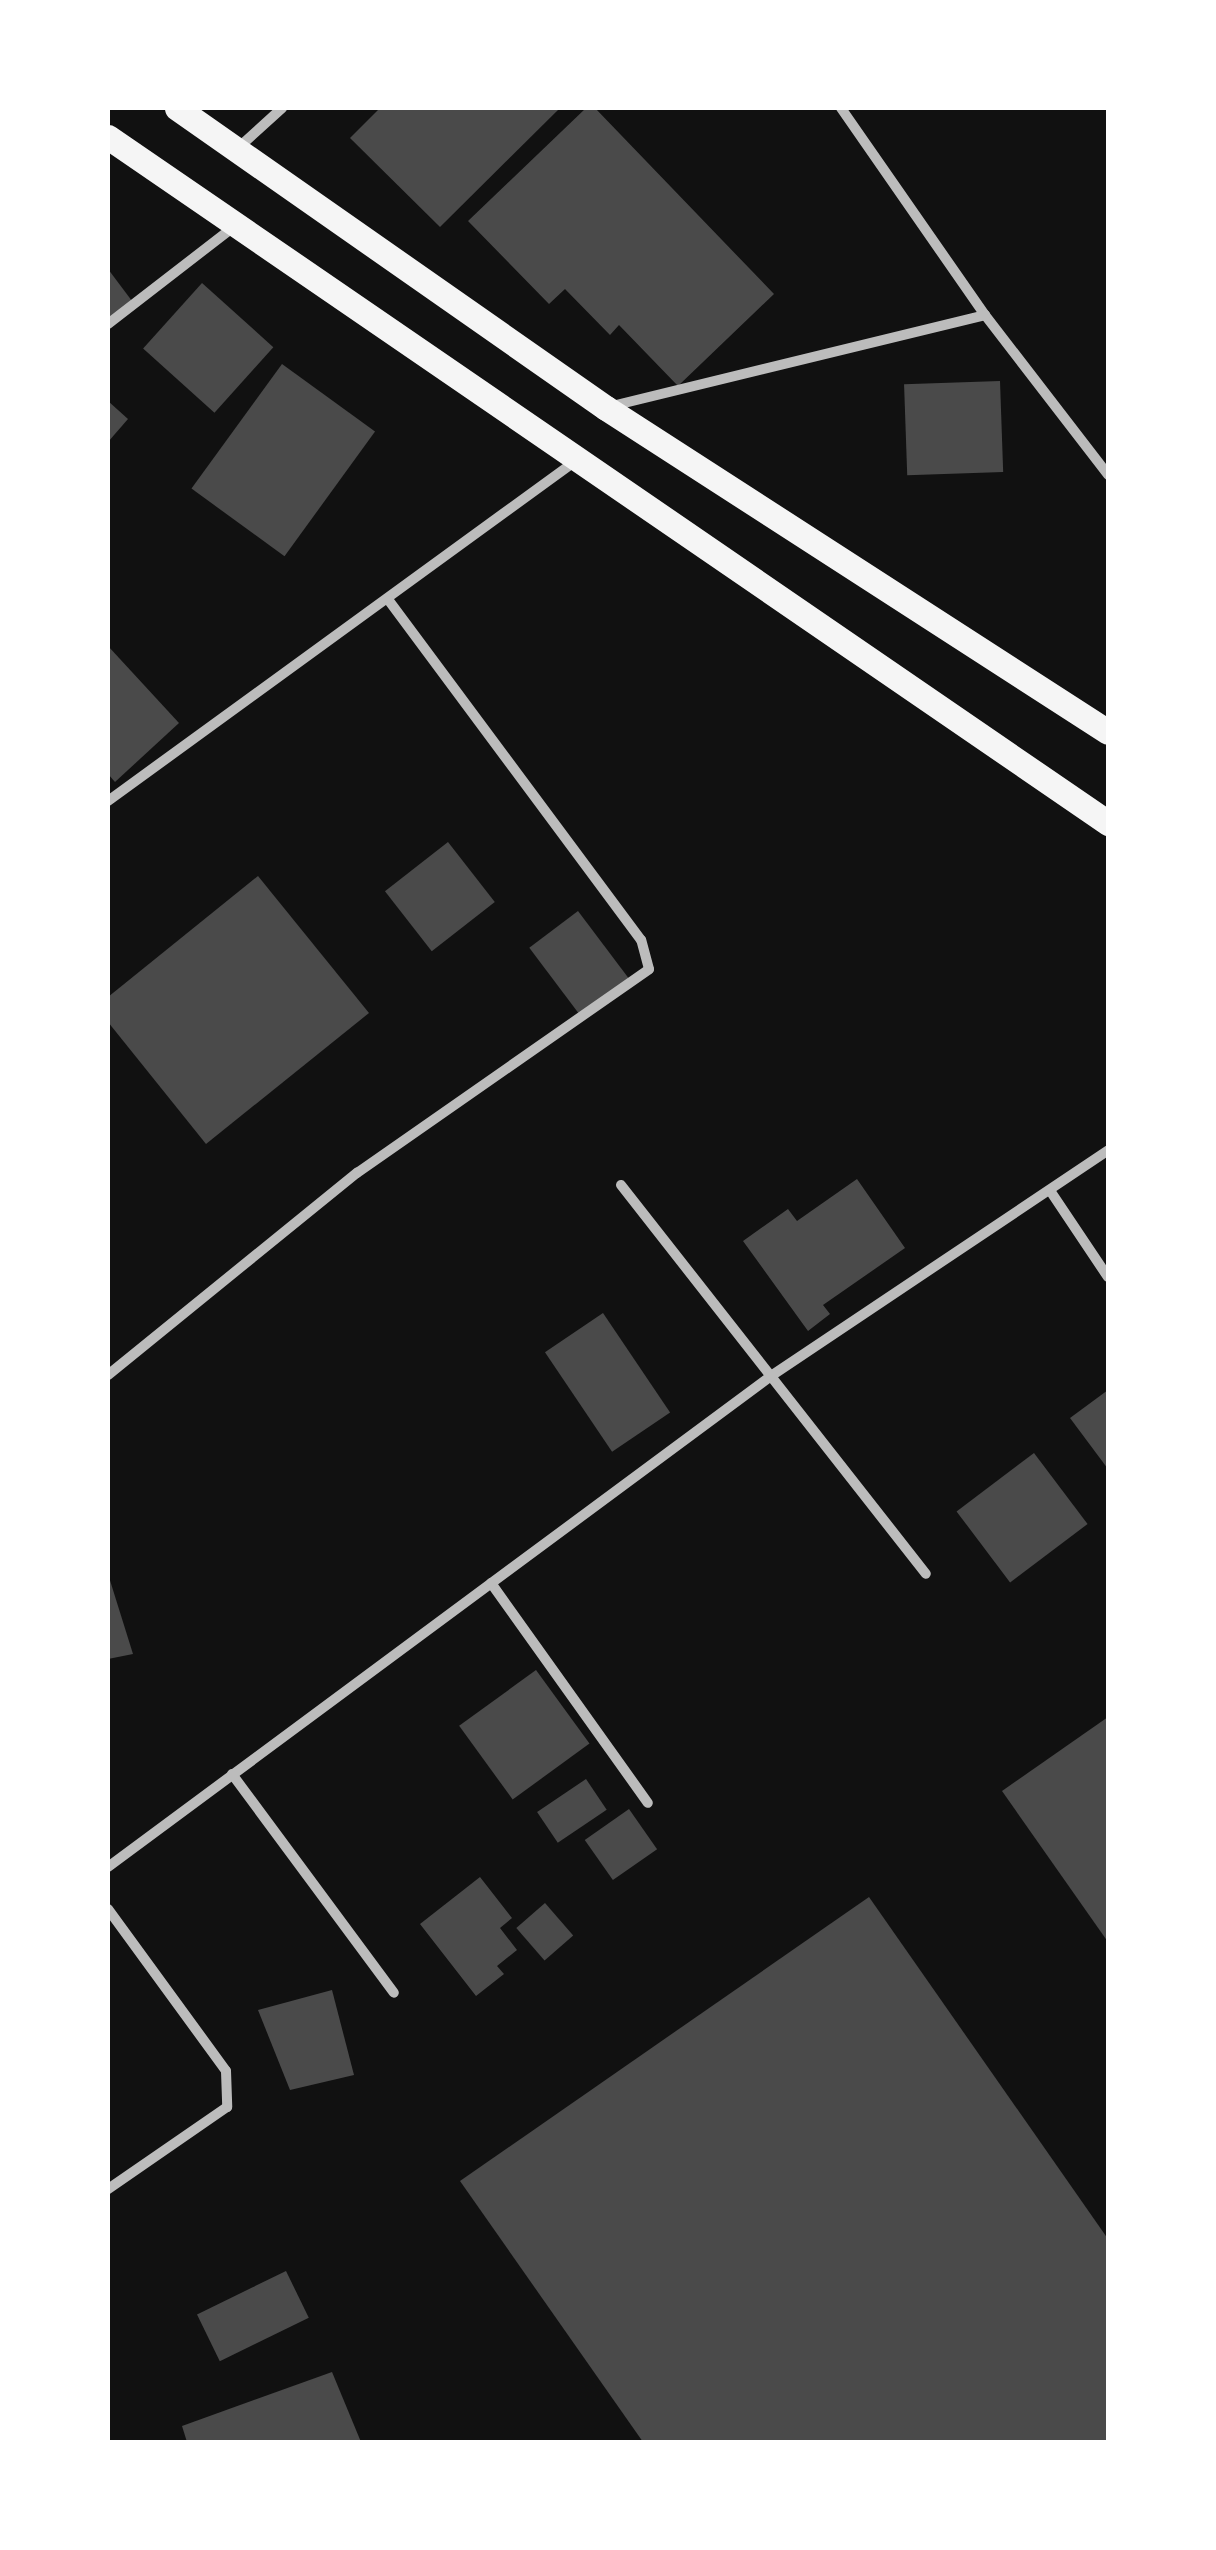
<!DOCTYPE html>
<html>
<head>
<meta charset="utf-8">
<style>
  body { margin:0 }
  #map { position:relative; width:1216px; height:2550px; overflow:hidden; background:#111; font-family:Rubik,sans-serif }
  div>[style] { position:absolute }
  .building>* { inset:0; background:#4a4a4a; transform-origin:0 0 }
  .minor>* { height:10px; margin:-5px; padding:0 5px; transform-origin:5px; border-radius:5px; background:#bcbcbc }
  .primary>* { height:25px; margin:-12.5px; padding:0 12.5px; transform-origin:12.5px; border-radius:12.5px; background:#f5f5f5 }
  span { translate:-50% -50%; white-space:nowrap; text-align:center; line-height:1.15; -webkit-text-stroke:8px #fff; paint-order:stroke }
  .frame { position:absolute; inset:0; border:110px solid #fff; pointer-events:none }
</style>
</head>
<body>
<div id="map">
  <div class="building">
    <i style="clip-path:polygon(380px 108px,560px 108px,440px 227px,350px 138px)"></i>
    <i style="clip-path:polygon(586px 108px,595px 108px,774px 294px,678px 386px,619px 325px,610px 335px,565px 289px,549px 304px,468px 221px)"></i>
    <i style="clip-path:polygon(108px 269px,132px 301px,108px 319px)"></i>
    <i style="left:202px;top:283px;width:96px;height:88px;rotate:42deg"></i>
    <i style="left:282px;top:364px;width:115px;height:154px;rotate:36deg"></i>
    <i style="left:1000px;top:381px;width:91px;height:96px;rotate:88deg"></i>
    <i style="clip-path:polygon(108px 401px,128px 419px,108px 442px)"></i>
    <i style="clip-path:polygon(108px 646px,179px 723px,115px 782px,108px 774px)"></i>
    <i style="left:448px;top:842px;width:76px;height:80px;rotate:52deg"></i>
    <i style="clip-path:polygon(258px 876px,369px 1013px,206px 1144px,108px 1022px,108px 997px)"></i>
    <i style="left:578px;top:911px;width:86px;height:61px;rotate:53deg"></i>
    <i style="clip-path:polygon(857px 1179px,905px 1248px,823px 1305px,830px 1314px,808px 1331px,743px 1241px,788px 1209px,797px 1221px)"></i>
    <i style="left:603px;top:1313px;width:120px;height:70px;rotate:56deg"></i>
    <i style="clip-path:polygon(1108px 1390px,1108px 1469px,1070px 1418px)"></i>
    <i style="left:1034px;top:1453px;width:89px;height:97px;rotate:53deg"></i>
    <i style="clip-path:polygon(108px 1574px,133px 1654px,108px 1659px)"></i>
    <i style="left:536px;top:1670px;width:91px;height:95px;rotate:54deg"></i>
    <i style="clip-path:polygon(1108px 1717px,1108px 1942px,1002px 1791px)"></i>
    <i style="left:586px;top:1779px;width:37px;height:59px;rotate:56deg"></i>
    <i style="left:629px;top:1809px;width:49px;height:54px;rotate:55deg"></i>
    <i style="clip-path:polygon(480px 1877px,512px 1918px,500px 1928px,517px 1950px,497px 1966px,504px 1974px,476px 1996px,420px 1924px)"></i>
    <i style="clip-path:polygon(869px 1897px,1108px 2239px,1108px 2442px,643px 2442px,460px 2181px)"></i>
    <i style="left:545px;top:1903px;width:43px;height:38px;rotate:49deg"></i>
    <i style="clip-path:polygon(332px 1990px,354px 2075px,290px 2090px,258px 2010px)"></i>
    <i style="left:286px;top:2271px;width:52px;height:99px;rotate:64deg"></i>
    <i style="clip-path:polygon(332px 2372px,361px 2442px,187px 2442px,182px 2426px)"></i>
  </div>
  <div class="minor">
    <i style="left:841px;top:108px;width:252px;rotate:55.2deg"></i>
    <i style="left:985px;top:315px;width:202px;rotate:52.4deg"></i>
    <i style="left:237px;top:149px;width:61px;rotate:-42.3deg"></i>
    <i style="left:108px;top:324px;width:157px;rotate:-37.7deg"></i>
    <i style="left:612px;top:406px;width:384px;rotate:-13.7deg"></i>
    <i style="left:108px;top:801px;width:576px;rotate:-36.03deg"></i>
    <i style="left:621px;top:1185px;width:494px;rotate:51.9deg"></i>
    <i style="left:1051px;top:1192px;width:102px;rotate:56.2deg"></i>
    <i style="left:108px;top:1375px;width:321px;rotate:-39.1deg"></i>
    <i style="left:357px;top:1173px;width:356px;rotate:-34.9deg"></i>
    <i style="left:649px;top:969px;width:30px;rotate:-105deg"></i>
    <i style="left:641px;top:940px;width:422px;rotate:-126.6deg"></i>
    <i style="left:491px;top:1583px;width:270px;rotate:54.5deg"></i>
    <i style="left:232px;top:1774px;width:272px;rotate:53.5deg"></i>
    <i style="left:108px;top:1867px;width:825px;rotate:-36.52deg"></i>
    <i style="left:771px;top:1376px;width:406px;rotate:-33.8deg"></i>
    <i style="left:108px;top:1909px;width:200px;rotate:53.9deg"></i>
    <i style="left:226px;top:2071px;width:36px;rotate:88deg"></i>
    <i style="left:227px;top:2107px;width:145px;rotate:145.4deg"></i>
  </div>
  <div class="primary">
    <i style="left:177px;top:108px;width:523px;rotate:34.97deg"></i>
    <i style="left:606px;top:408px;width:597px;rotate:32.84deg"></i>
    <i style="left:108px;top:137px;width:1213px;rotate:34.45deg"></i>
  </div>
  <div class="frame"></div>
</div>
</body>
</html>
